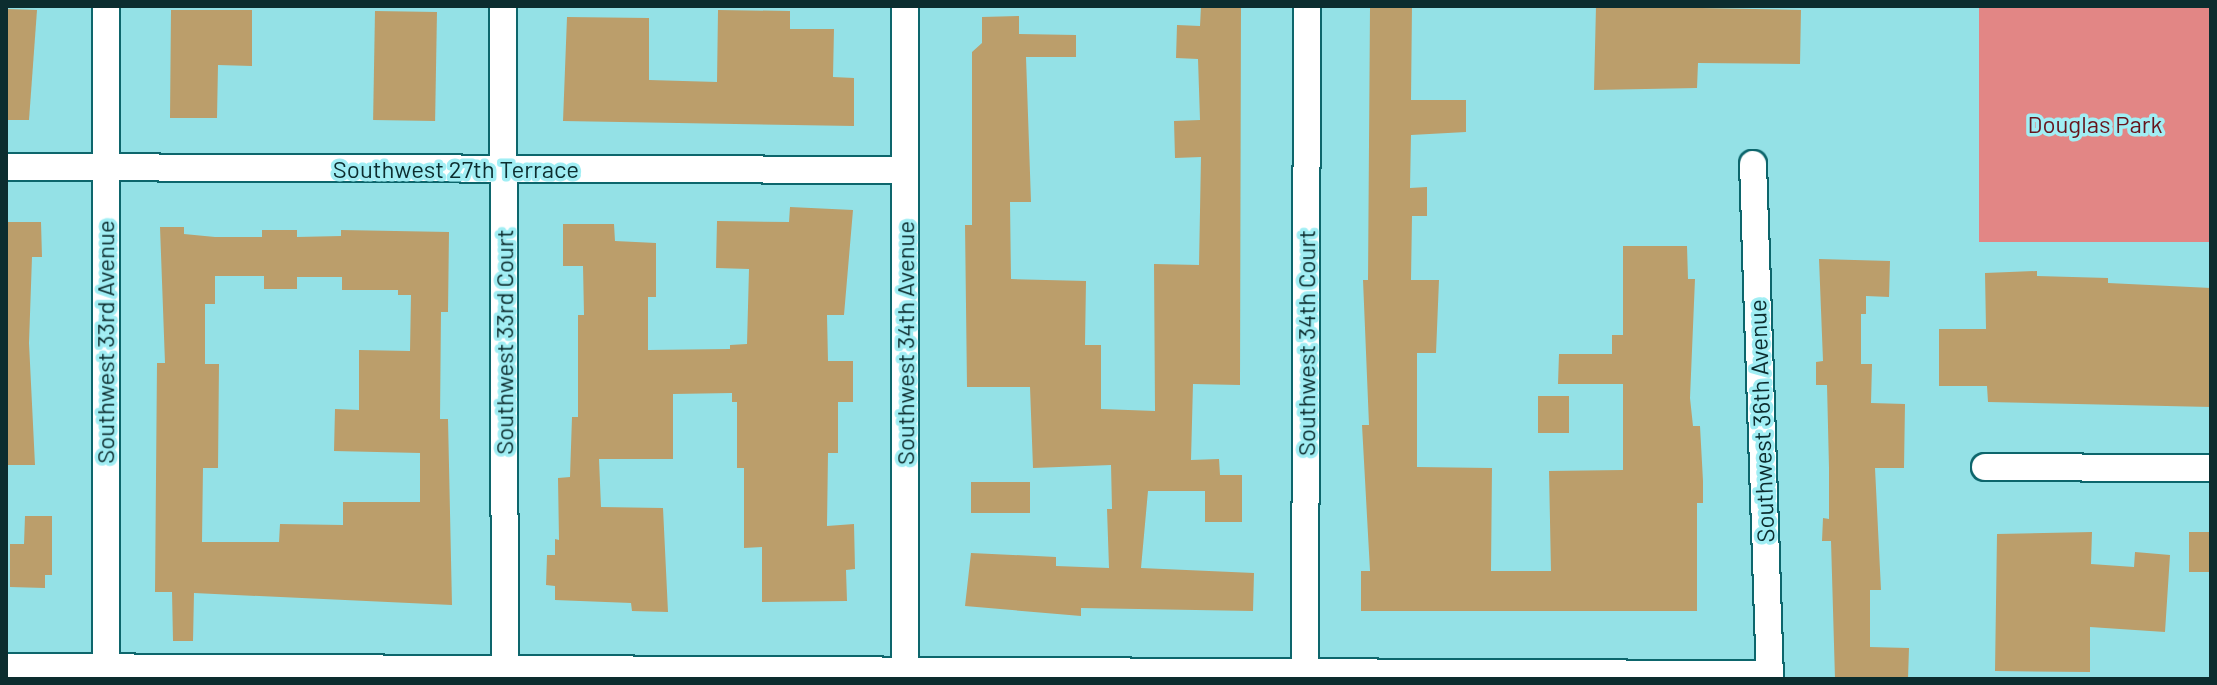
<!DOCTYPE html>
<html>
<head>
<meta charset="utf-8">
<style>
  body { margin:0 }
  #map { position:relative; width:2217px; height:685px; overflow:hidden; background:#94e1e6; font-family:Barlow,sans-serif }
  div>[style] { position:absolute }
  .green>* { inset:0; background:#e28685; transform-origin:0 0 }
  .building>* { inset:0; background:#bb9e6b; transform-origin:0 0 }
  .roads { filter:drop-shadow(2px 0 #0d666c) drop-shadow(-2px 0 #0d666c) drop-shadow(0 2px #0d666c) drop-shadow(0 -2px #0d666c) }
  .street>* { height:26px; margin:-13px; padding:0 13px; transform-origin:13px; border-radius:13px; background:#fff }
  span { translate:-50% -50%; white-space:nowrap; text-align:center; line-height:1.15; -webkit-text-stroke:7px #a1eef4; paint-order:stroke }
  .park-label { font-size:24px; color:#67141c }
  .street-label { font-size:24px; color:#0c2d2f }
  .frame { position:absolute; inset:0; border:8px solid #0c2d2f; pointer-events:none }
</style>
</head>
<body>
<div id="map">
  <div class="green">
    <i style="left:1979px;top:6px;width:232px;height:236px"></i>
  </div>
  <div class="building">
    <i style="clip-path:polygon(1201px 6px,1241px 6px,1240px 385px,1193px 384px,1191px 460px,1219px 459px,1220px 475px,1242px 475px,1242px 522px,1205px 522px,1205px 491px,1148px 491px,1141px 568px,1254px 573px,1253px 611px,1081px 608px,1081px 616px,965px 606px,971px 553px,1056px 557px,1056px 566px,1109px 568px,1107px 509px,1112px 509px,1111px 465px,1033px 468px,1030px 387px,967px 387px,965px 225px,972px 225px,972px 52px,982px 43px,982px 17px,1019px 16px,1019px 34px,1076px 35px,1076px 57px,1026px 57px,1031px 202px,1010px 202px,1011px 279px,1086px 281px,1085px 345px,1101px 345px,1101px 409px,1155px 411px,1154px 264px,1199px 265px,1201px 157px,1175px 158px,1174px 121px,1200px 120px,1198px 59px,1176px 58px,1177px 25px,1200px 26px)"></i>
    <i style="clip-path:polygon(1370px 6px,1412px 6px,1411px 100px,1466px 100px,1466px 132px,1411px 135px,1410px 188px,1427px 187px,1427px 216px,1412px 216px,1411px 280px,1439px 280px,1436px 353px,1417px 353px,1417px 467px,1492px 468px,1491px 571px,1551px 571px,1549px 471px,1623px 470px,1623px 384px,1558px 384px,1559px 354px,1612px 354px,1612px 335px,1623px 335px,1623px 246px,1687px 246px,1688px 279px,1695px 279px,1690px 398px,1693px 426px,1700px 426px,1703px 481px,1703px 503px,1697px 503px,1697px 611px,1361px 611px,1361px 571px,1370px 571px,1362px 425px,1369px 425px,1363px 280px,1368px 280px)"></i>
    <i style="clip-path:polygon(1596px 6px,1801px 10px,1800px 64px,1698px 63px,1697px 88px,1594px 90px)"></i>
    <i style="clip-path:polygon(6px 9px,37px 10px,29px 120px,6px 120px)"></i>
    <i style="clip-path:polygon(171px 10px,252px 10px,252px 66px,218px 65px,217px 118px,170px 118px)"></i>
    <i style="clip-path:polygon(718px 10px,790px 11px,790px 29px,834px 29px,833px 77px,854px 78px,854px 126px,563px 121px,567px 17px,649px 18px,649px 80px,717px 82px)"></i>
    <i style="left:375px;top:11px;width:62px;height:109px;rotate:1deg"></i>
    <i style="clip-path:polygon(790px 207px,853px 210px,844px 315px,827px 315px,828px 361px,853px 361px,853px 402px,838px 402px,838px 453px,828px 453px,827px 526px,854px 524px,855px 569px,846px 570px,847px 601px,762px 602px,762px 547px,744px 548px,744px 468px,737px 468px,737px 402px,732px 402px,732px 393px,673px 394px,673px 459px,599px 459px,601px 507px,663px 508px,668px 612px,632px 611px,631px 603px,555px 600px,555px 586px,546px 585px,547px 555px,555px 555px,555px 539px,559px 540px,558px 478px,570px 477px,572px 417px,578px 417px,578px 315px,584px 315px,583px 266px,563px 266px,563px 224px,614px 224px,615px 241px,656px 243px,656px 297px,648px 297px,648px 350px,730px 349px,730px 345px,747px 344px,749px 269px,716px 268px,717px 221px,789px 222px)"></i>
    <i style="clip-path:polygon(6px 222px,41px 222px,42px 257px,32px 257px,29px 343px,35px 465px,6px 465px)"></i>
    <i style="clip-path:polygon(evenodd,160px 227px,184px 227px,184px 234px,215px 237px,262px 237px,262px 230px,297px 230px,297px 237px,341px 236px,341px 230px,449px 232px,448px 312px,441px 312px,440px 419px,448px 419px,452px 605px,194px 593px,193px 641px,173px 641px,172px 592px,155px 592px,157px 363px,165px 363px,160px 227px,215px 276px,264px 276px,264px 289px,297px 289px,297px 277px,342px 277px,342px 290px,398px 290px,398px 295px,411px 295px,410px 351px,359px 350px,359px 410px,335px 409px,334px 451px,420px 453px,420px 502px,343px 502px,343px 525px,280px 524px,279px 542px,202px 542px,203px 468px,218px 468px,219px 364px,205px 364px,205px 304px,215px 304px,215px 276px)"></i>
    <i style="clip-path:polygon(1819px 259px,1890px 261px,1889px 297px,1866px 296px,1866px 314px,1861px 314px,1861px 364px,1872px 364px,1871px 403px,1905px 404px,1904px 468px,1875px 468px,1881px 590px,1870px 590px,1870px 647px,1909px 648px,1908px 679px,1835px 679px,1831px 541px,1822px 541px,1823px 518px,1829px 519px,1829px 468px,1827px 385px,1816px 385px,1816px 362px,1823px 361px)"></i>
    <i style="clip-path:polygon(2037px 271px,2037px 276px,2108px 278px,2108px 283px,2211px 288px,2211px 407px,1988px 402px,1987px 386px,1939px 386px,1939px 329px,1986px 329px,1985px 273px)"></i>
    <i style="left:1538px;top:396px;width:31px;height:37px"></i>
    <i style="left:971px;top:482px;width:59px;height:31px"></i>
    <i style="clip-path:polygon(25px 516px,52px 516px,52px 575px,45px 575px,45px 588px,10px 587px,10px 544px,24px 544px)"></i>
    <i style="clip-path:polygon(2092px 532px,2091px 564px,2134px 567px,2135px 552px,2170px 555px,2165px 632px,2090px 627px,2090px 672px,1995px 671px,1997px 534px)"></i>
    <i style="left:2189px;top:532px;width:22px;height:40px"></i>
  </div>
  <div class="roads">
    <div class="street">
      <i style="left:106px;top:6px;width:673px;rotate:90deg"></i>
      <i style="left:503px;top:6px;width:673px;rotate:89.83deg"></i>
      <i style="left:905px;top:6px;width:673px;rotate:90deg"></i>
      <i style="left:1753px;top:164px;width:515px;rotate:88.11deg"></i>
      <i style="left:6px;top:167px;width:899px;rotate:0.19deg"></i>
      <i style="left:1985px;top:467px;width:226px;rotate:0.3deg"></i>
      <i style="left:6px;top:667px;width:1764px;rotate:0.23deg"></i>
      <i style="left:1305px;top:679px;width:673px;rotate:-89.83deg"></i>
    </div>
  </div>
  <div class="park-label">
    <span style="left:2095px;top:124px">Douglas Park</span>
  </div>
  <div class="street-label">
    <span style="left:456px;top:169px">Southwest 27th Terrace</span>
    <span style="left:105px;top:342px;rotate:-90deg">Southwest 33rd Avenue</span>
    <span style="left:504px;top:342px;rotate:-90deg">Southwest 33rd Court</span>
    <span style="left:905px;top:343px;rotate:-90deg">Southwest 34th Avenue</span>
    <span style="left:1306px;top:343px;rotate:-90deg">Southwest 34th Court</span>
    <span style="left:1761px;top:421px;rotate:-92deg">Southwest 36th Avenue</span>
  </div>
  <div class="frame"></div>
</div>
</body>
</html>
